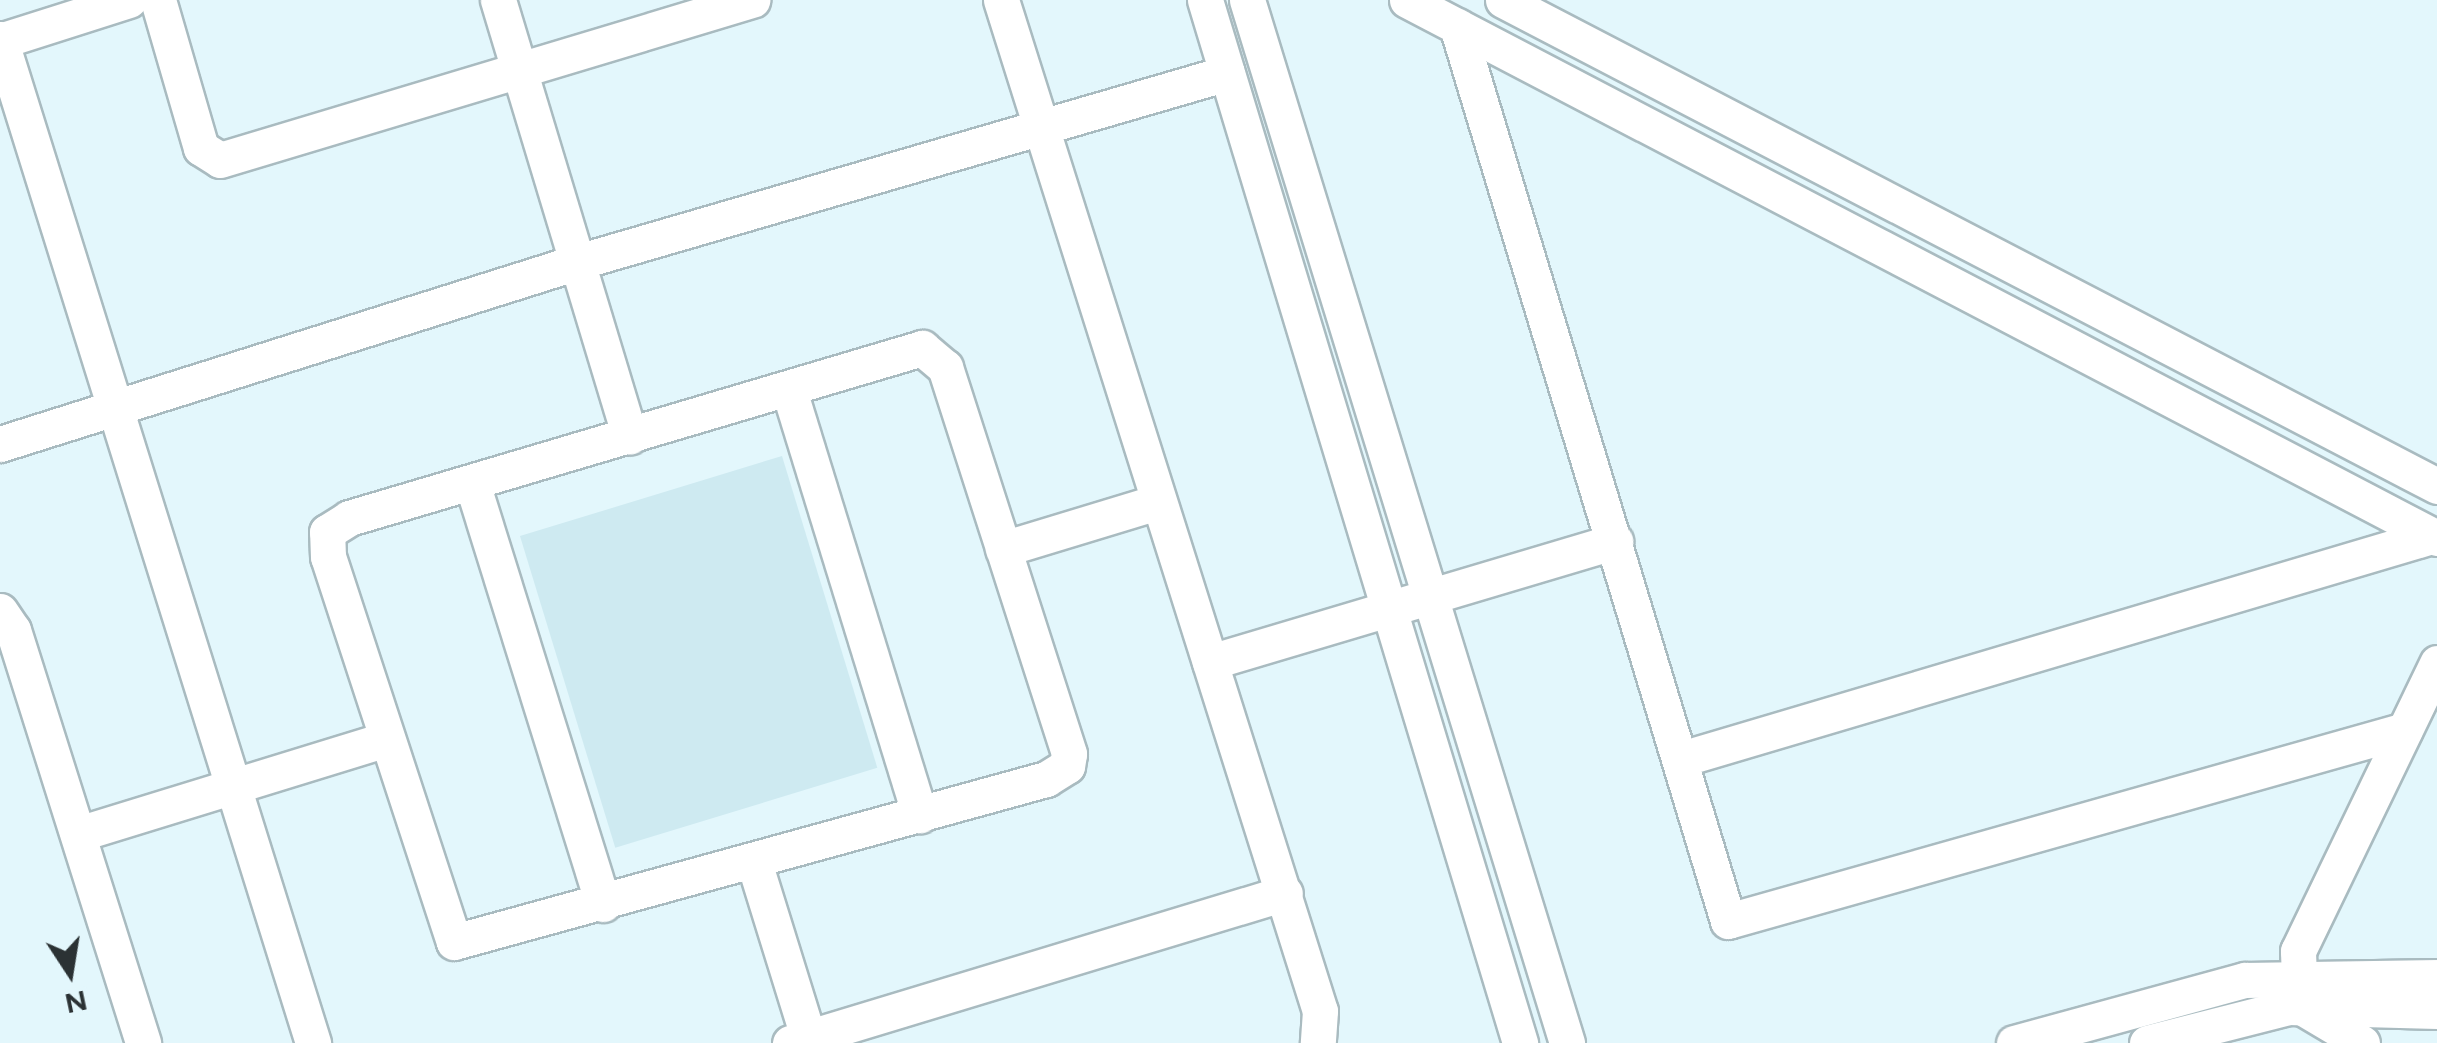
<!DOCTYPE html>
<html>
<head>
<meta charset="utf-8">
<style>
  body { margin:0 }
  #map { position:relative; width:2437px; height:1043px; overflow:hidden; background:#e3f7fc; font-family:Figtree,sans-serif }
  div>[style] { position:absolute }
  .built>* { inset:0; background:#ceeaf1; transform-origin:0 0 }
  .roads { filter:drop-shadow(2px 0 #a9bbc0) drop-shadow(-2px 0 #a9bbc0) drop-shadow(0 2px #a9bbc0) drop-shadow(0 -2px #a9bbc0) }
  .minor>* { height:35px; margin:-17.5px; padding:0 17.5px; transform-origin:17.5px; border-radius:17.5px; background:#fff }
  span { translate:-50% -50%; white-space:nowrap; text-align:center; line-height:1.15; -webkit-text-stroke:9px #e3f7fc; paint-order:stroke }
  .north { position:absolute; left:20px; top:923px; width:100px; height:100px; -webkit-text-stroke:8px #e3f7fc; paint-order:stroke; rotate:168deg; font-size:28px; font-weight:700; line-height:40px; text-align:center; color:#2b3234 }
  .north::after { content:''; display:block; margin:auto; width:35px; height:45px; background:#2b3234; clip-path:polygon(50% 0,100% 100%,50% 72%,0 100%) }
</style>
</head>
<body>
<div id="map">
  <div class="built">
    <i style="left:782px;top:456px;width:326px;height:274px;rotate:73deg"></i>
  </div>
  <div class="roads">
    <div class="minor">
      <i style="left:158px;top:0;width:154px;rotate:73.8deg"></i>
      <i style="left:201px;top:148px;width:22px;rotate:32deg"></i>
      <i style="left:220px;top:160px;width:556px;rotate:-16.74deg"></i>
      <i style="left:498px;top:0;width:456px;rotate:73.2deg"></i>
      <i style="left:1001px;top:0;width:1060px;rotate:72.49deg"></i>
      <i style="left:1320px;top:1011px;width:32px;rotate:94deg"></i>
      <i style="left:1205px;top:0;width:1090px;rotate:73.19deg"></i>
      <i style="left:1247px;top:0;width:1091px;rotate:72.94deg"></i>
      <i style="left:1407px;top:0;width:1162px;rotate:27.58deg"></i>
      <i style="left:1503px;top:0;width:1053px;rotate:27.49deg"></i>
      <i style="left:1457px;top:26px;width:935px;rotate:73.15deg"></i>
      <i style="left:1728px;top:921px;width:703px;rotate:-15.76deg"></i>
      <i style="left:0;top:39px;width:1052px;rotate:72.68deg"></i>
      <i style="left:0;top:41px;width:135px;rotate:-17.6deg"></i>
      <i style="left:922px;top:348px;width:30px;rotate:40deg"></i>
      <i style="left:945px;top:367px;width:406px;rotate:72.2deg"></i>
      <i style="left:1069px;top:754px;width:12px;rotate:99deg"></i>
      <i style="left:1067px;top:766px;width:25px;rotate:148deg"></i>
      <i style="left:1046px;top:779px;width:614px;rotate:164.61deg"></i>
      <i style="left:454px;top:942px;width:405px;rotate:-108.1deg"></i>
      <i style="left:328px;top:557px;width:25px;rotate:-92deg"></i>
      <i style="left:327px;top:532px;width:26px;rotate:-32deg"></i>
      <i style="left:349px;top:518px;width:598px;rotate:-16.52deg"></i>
      <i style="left:789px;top:390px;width:445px;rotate:72.9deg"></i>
      <i style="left:0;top:444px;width:602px;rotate:-17.5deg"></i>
      <i style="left:574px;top:263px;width:680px;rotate:-16.22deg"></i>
      <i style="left:472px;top:483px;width:441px;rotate:72.7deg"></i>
      <i style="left:1003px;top:549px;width:162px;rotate:-16.9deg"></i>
      <i style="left:0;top:611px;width:23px;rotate:56deg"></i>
      <i style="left:13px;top:630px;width:433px;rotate:72.5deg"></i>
      <i style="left:1210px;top:662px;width:423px;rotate:-16.6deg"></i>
      <i style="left:1681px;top:759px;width:783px;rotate:-16.54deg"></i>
      <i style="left:78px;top:834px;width:323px;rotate:-17.1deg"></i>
      <i style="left:754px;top:862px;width:189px;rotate:72.8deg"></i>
      <i style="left:790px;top:1043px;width:517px;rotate:-16.86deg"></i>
      <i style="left:2014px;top:1043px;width:239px;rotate:-15.3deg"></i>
      <i style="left:2245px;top:980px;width:192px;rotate:-0.9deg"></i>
      <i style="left:2147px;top:1043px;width:146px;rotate:-14.3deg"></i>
      <i style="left:2288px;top:1007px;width:149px;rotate:1.5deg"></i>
      <i style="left:2362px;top:1043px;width:72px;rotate:-149.2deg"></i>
      <i style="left:2300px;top:1006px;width:55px;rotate:-92.1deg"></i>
      <i style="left:2298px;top:951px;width:320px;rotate:-64.2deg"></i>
    </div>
  </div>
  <div class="north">N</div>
</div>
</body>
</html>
